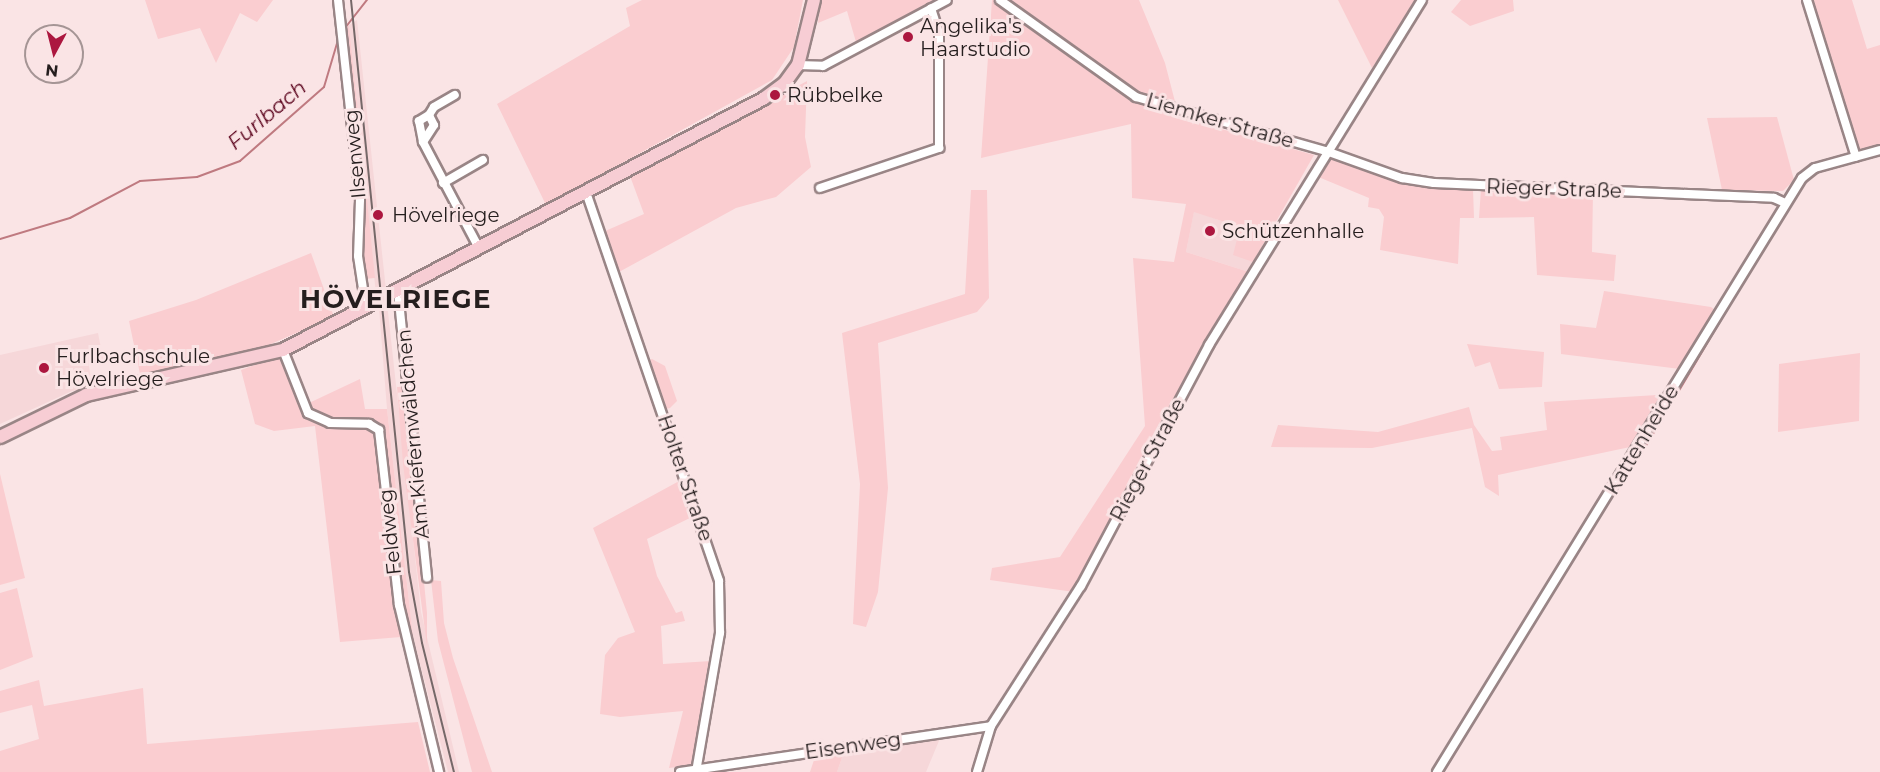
<!DOCTYPE html>
<html>
<head>
<meta charset="utf-8">
<style>
  body { margin:0 }
  #map { position:relative; width:1880px; height:772px; overflow:hidden; background:#fae4e5; font-family:Montserrat,sans-serif }
  div>[style] { position:absolute }
  .built>* { inset:0; background:#f6d7d9 }
  .green>* { inset:0; background:#facdd0 }
  .stream>* { height:2px; margin:-1px; padding:0 1px; transform-origin:1px; border-radius:1px; background:#bf7a80 }
  .roads { filter:drop-shadow(2px 0 #998586) drop-shadow(-2px 0 #998586) drop-shadow(0 2px #998586) drop-shadow(0 -2px #998586) }
  .minor>* { height:8px; margin:-4px; padding:0 4px; transform-origin:4px; border-radius:4px; background:#fff }
  .secondary>* { height:12px; margin:-6px; padding:0 6px; transform-origin:6px; border-radius:6px; background:#f7cdd4 }
  .rail>* { height:2px; margin:-1px; padding:0 1px; transform-origin:1px; border-radius:1px; background:#756868 }
  .dots>* { width:16px; height:16px; translate:-50% -50%; box-sizing:border-box; border:3px solid #fae4e5; border-radius:50% }
  span { translate:-50% -50%; white-space:nowrap; text-align:center; line-height:1.15; -webkit-text-stroke:6px #fae4e5; paint-order:stroke }
  .poi-label { font-size:20px; color:#251e1e }
  .left { translate:0 -50%; text-align:left }
  .street-label { font-size:20px; color:#251e1e }
  .water-label { font-size:21px; color:#5b031c; font-style:italic }
  .district-label { font-size:26px; color:#251e1e; font-weight:700; letter-spacing:1.5px }
  .north { position:absolute; left:24px; top:24px; width:60px; height:60px; box-sizing:border-box; background:#fae4e5; border:2px solid #a59595; border-radius:50%; rotate:187deg; font-size:16px; font-weight:700; line-height:24px; text-align:center; color:#251e1e }
  .north::after { content:''; display:block; margin:auto; width:21px; height:27px; background:#ac173f; clip-path:polygon(50% 0,100% 100%,50% 72%,0 100%) }
</style>
</head>
<body>
<div id="map">
  <div class="built">
    <i style="clip-path:polygon(357px 20px,386px 290px,376px 295px,349px 25px)"></i>
    <i style="clip-path:polygon(1194px 211px,1241px 228px,1254px 261px,1249px 272px,1186px 252px)"></i>
    <i style="clip-path:polygon(387px 303px,421px 612px,459px 772px,448px 772px,413px 636px,387px 409px,379px 308px)"></i>
    <i style="clip-path:polygon(98px 333px,104px 363px,89px 366px,92px 387px,72px 391px,0 424px,0 355px)"></i>
    <i style="clip-path:polygon(941px 736px,926px 772px,837px 772px,844px 752px)"></i>
  </div>
  <div class="green">
    <i style="clip-path:polygon(145px 0,273px 0,257px 22px,240px 13px,216px 63px,200px 28px,158px 39px)"></i>
    <i style="clip-path:polygon(642px 0,803px 0,794px 47px,772px 80px,546px 205px,497px 104px,630px 26px,626px 8px)"></i>
    <i style="clip-path:polygon(821px 0,936px 0,856px 42px,847px 11px,818px 23px)"></i>
    <i style="clip-path:polygon(992px 0,1139px 0,1165px 63px,1179px 117px,1314px 155px,1253px 262px,1233px 255px,1240px 227px,1194px 212px,1186px 252px,1249px 272px,1216px 322px,1074px 592px,990px 580px,992px 568px,1060px 557px,1145px 426px,1133px 258px,1174px 262px,1186px 204px,1132px 198px,1131px 124px,981px 158px)"></i>
    <i style="clip-path:polygon(1338px 0,1418px 0,1372px 68px)"></i>
    <i style="clip-path:polygon(1461px 0,1513px 0,1514px 11px,1470px 26px,1451px 12px)"></i>
    <i style="clip-path:polygon(1810px 0,1852px 0,1867px 49px,1880px 45px,1880px 144px,1858px 150px)"></i>
    <i style="clip-path:polygon(349px 25px,375px 278px,364px 279px,345px 31px)"></i>
    <i style="clip-path:polygon(807px 81px,805px 137px,811px 167px,776px 197px,736px 208px,619px 272px,603px 232px,644px 214px,630px 176px)"></i>
    <i style="clip-path:polygon(1777px 117px,1794px 180px,1783px 191px,1722px 190px,1707px 118px)"></i>
    <i style="clip-path:polygon(1335px 159px,1401px 181px,1473px 189px,1474px 218px,1460px 218px,1458px 264px,1380px 250px,1384px 217px,1379px 209px,1368px 207px,1369px 198px,1316px 176px,1326px 160px)"></i>
    <i style="clip-path:polygon(1481px 189px,1593px 192px,1592px 252px,1616px 255px,1614px 281px,1537px 275px,1534px 217px,1479px 218px)"></i>
    <i style="clip-path:polygon(971px 190px,987px 190px,989px 298px,977px 312px,878px 343px,888px 488px,878px 592px,866px 627px,853px 624px,860px 484px,842px 333px,965px 294px)"></i>
    <i style="clip-path:polygon(311px 253px,334px 317px,259px 349px,140px 374px,129px 321px,196px 300px)"></i>
    <i style="clip-path:polygon(1604px 291px,1711px 307px,1715px 310px,1680px 369px,1561px 354px,1560px 324px,1596px 328px)"></i>
    <i style="clip-path:polygon(1467px 344px,1544px 352px,1542px 387px,1499px 389px,1490px 362px,1475px 367px)"></i>
    <i style="clip-path:polygon(288px 353px,309px 403px,360px 379px,365px 409px,387px 409px,413px 636px,340px 642px,315px 426px,274px 431px,255px 424px,241px 370px)"></i>
    <i style="clip-path:polygon(1860px 353px,1859px 421px,1778px 432px,1779px 364px)"></i>
    <i style="clip-path:polygon(652px 359px,665px 366px,677px 401px,670px 408px,666px 409px,647px 361px)"></i>
    <i style="clip-path:polygon(405px 386px,427px 613px,427px 646px,403px 464px,397px 387px)"></i>
    <i style="clip-path:polygon(1657px 395px,1661px 398px,1630px 447px,1498px 475px,1499px 496px,1485px 487px,1472px 428px,1372px 448px,1271px 447px,1278px 425px,1378px 432px,1469px 407px,1474px 425px,1492px 451px,1502px 450px,1500px 437px,1547px 430px,1544px 402px)"></i>
    <i style="clip-path:polygon(0 474px,25px 578px,0 585px)"></i>
    <i style="clip-path:polygon(681px 480px,696px 515px,647px 539px,657px 576px,676px 613px,682px 611px,685px 621px,661px 626px,663px 664px,711px 661px,694px 765px,669px 768px,683px 711px,620px 717px,600px 714px,605px 655px,618px 638px,635px 632px,593px 528px)"></i>
    <i style="clip-path:polygon(431px 580px,441px 581px,444px 623px,453px 658px,492px 772px,472px 772px,438px 641px)"></i>
    <i style="clip-path:polygon(17px 588px,33px 657px,0 670px,0 593px)"></i>
    <i style="clip-path:polygon(39px 680px,44px 706px,143px 688px,147px 744px,418px 722px,430px 772px,0 772px,0 751px,39px 739px,32px 705px,0 713px,0 691px)"></i>
    <i style="clip-path:polygon(844px 752px,837px 772px,810px 772px,815px 757px)"></i>
  </div>
  <div class="stream">
    <i style="left:345px;top:28px;width:36px;rotate:-52deg"></i>
    <i style="left:0;top:239px;width:73px;rotate:-16.7deg"></i>
    <i style="left:70px;top:218px;width:79px;rotate:-27.9deg"></i>
    <i style="left:140px;top:181px;width:57px;rotate:-4deg"></i>
    <i style="left:197px;top:177px;width:46px;rotate:-20.4deg"></i>
    <i style="left:240px;top:161px;width:112px;rotate:-41.4deg"></i>
    <i style="left:324px;top:87px;width:49px;rotate:-73.4deg"></i>
    <i style="left:1752px;top:269px;width:43px;rotate:-60.4deg"></i>
    <i style="left:1639px;top:458px;width:209px;rotate:-59.3deg"></i>
    <i style="left:1443px;top:772px;width:267px;rotate:-58.6deg"></i>
  </div>
  <div class="roads">
    <div class="minor">
      <i style="left:338px;top:0;width:201px;rotate:83.7deg"></i>
      <i style="left:360px;top:200px;width:56px;rotate:92deg"></i>
      <i style="left:358px;top:256px;width:53px;rotate:81.3deg"></i>
      <i style="left:1000px;top:0;width:167px;rotate:35.5deg"></i>
      <i style="left:1136px;top:97px;width:198px;rotate:15.9deg"></i>
      <i style="left:1326px;top:151px;width:81px;rotate:19.6deg"></i>
      <i style="left:1402px;top:178px;width:32px;rotate:9deg"></i>
      <i style="left:1434px;top:183px;width:340px;rotate:2.5deg"></i>
      <i style="left:1774px;top:198px;width:12px;rotate:24deg"></i>
      <i style="left:1807px;top:0;width:164px;rotate:72.7deg"></i>
      <i style="left:798px;top:65px;width:25px;rotate:2deg"></i>
      <i style="left:823px;top:66px;width:140px;rotate:-28deg"></i>
      <i style="left:429px;top:115px;width:9px;rotate:-58deg"></i>
      <i style="left:434px;top:107px;width:24px;rotate:-30deg"></i>
      <i style="left:423px;top:142px;width:20px;rotate:-57deg"></i>
      <i style="left:434px;top:125px;width:11px;rotate:-117deg"></i>
      <i style="left:429px;top:115px;width:12px;rotate:149deg"></i>
      <i style="left:419px;top:121px;width:21px;rotate:79deg"></i>
      <i style="left:423px;top:142px;width:120px;rotate:62.2deg"></i>
      <i style="left:443px;top:183px;width:46px;rotate:-29.9deg"></i>
      <i style="left:820px;top:188px;width:126px;rotate:-18.6deg"></i>
      <i style="left:939px;top:148px;width:115px;rotate:-90deg"></i>
      <i style="left:939px;top:33px;width:26px;rotate:-108deg"></i>
      <i style="left:586px;top:192px;width:411px;rotate:71.1deg"></i>
      <i style="left:719px;top:581px;width:52px;rotate:88.9deg"></i>
      <i style="left:720px;top:633px;width:141px;rotate:99.8deg"></i>
      <i style="left:398px;top:291px;width:288px;rotate:84.2deg"></i>
      <i style="left:283px;top:350px;width:68px;rotate:68.4deg"></i>
      <i style="left:308px;top:413px;width:24px;rotate:24deg"></i>
      <i style="left:330px;top:423px;width:39px;rotate:1deg"></i>
      <i style="left:369px;top:424px;width:12px;rotate:31deg"></i>
      <i style="left:379px;top:430px;width:176px;rotate:83.5deg"></i>
      <i style="left:399px;top:605px;width:172px;rotate:76.5deg"></i>
      <i style="left:680px;top:772px;width:314px;rotate:-8.4deg"></i>
      <i style="left:977px;top:772px;width:48px;rotate:-73.1deg"></i>
      <i style="left:991px;top:726px;width:166px;rotate:-57.3deg"></i>
      <i style="left:1081px;top:586px;width:273px;rotate:-62deg"></i>
      <i style="left:1209px;top:345px;width:405px;rotate:-58.3deg"></i>
      <i style="left:1437px;top:772px;width:697px;rotate:-58.43deg"></i>
      <i style="left:1802px;top:178px;width:16px;rotate:-38deg"></i>
      <i style="left:1815px;top:168px;width:67px;rotate:-15.5deg"></i>
    </div>
    <div class="secondary">
      <i style="left:0;top:437px;width:96px;rotate:-26deg"></i>
      <i style="left:86px;top:395px;width:202px;rotate:-12.9deg"></i>
      <i style="left:283px;top:350px;width:542px;rotate:-27.61deg"></i>
      <i style="left:763px;top:99px;width:26px;rotate:-36deg"></i>
      <i style="left:784px;top:84px;width:24px;rotate:-54deg"></i>
      <i style="left:798px;top:65px;width:67px;rotate:-76.2deg"></i>
    </div>
  </div>
  <div class="rail">
    <i style="left:351px;top:0;width:575px;rotate:84.21deg"></i>
    <i style="left:409px;top:572px;width:72px;rotate:79.6deg"></i>
    <i style="left:422px;top:643px;width:133px;rotate:76.1deg"></i>
  </div>
  <div class="dots">
    <i style="left:908px;top:37px;background:#ac173f"></i>
    <i style="left:775px;top:95px;background:#ac173f"></i>
    <i style="left:378px;top:215px;background:#ac173f"></i>
    <i style="left:1210px;top:231px;background:#ac173f"></i>
    <i style="left:44px;top:368px;background:#ac173f"></i>
  </div>
  <div class="poi-label">
    <span class="left" style="left:920px;top:38px">Angelika's<br>Haarstudio</span>
    <span class="left" style="left:787px;top:95px">Rübbelke</span>
    <span class="left" style="left:392px;top:215px">Hövelriege</span>
    <span class="left" style="left:1222px;top:231px">Schützenhalle</span>
    <span class="left" style="left:56px;top:368px">Furlbachschule<br>Hövelriege</span>
  </div>
  <div class="street-label">
    <span style="left:1220px;top:121px;rotate:16deg">Liemker Straße</span>
    <span style="left:355px;top:154px;rotate:-95deg">Ilsenweg</span>
    <span style="left:1554px;top:189px;rotate:2deg">Rieger Straße</span>
    <span style="left:413px;top:434px;rotate:-95deg">Am Kiefernwäldchen</span>
    <span style="left:1642px;top:440px;rotate:-59deg">Kattenheide</span>
    <span style="left:1148px;top:460px;rotate:-62deg">Rieger Straße</span>
    <span style="left:685px;top:478px;rotate:71deg">Holter Straße</span>
    <span style="left:390px;top:532px;rotate:-96deg">Feldweg</span>
    <span style="left:853px;top:746px;rotate:-8deg">Eisenweg</span>
  </div>
  <div class="water-label">
    <span style="left:267px;top:115px;rotate:-40deg">Furlbach</span>
  </div>
  <div class="district-label">
    <span style="left:396px;top:300px">HÖVELRIEGE</span>
  </div>
  <div class="north">N</div>
</div>
</body>
</html>
